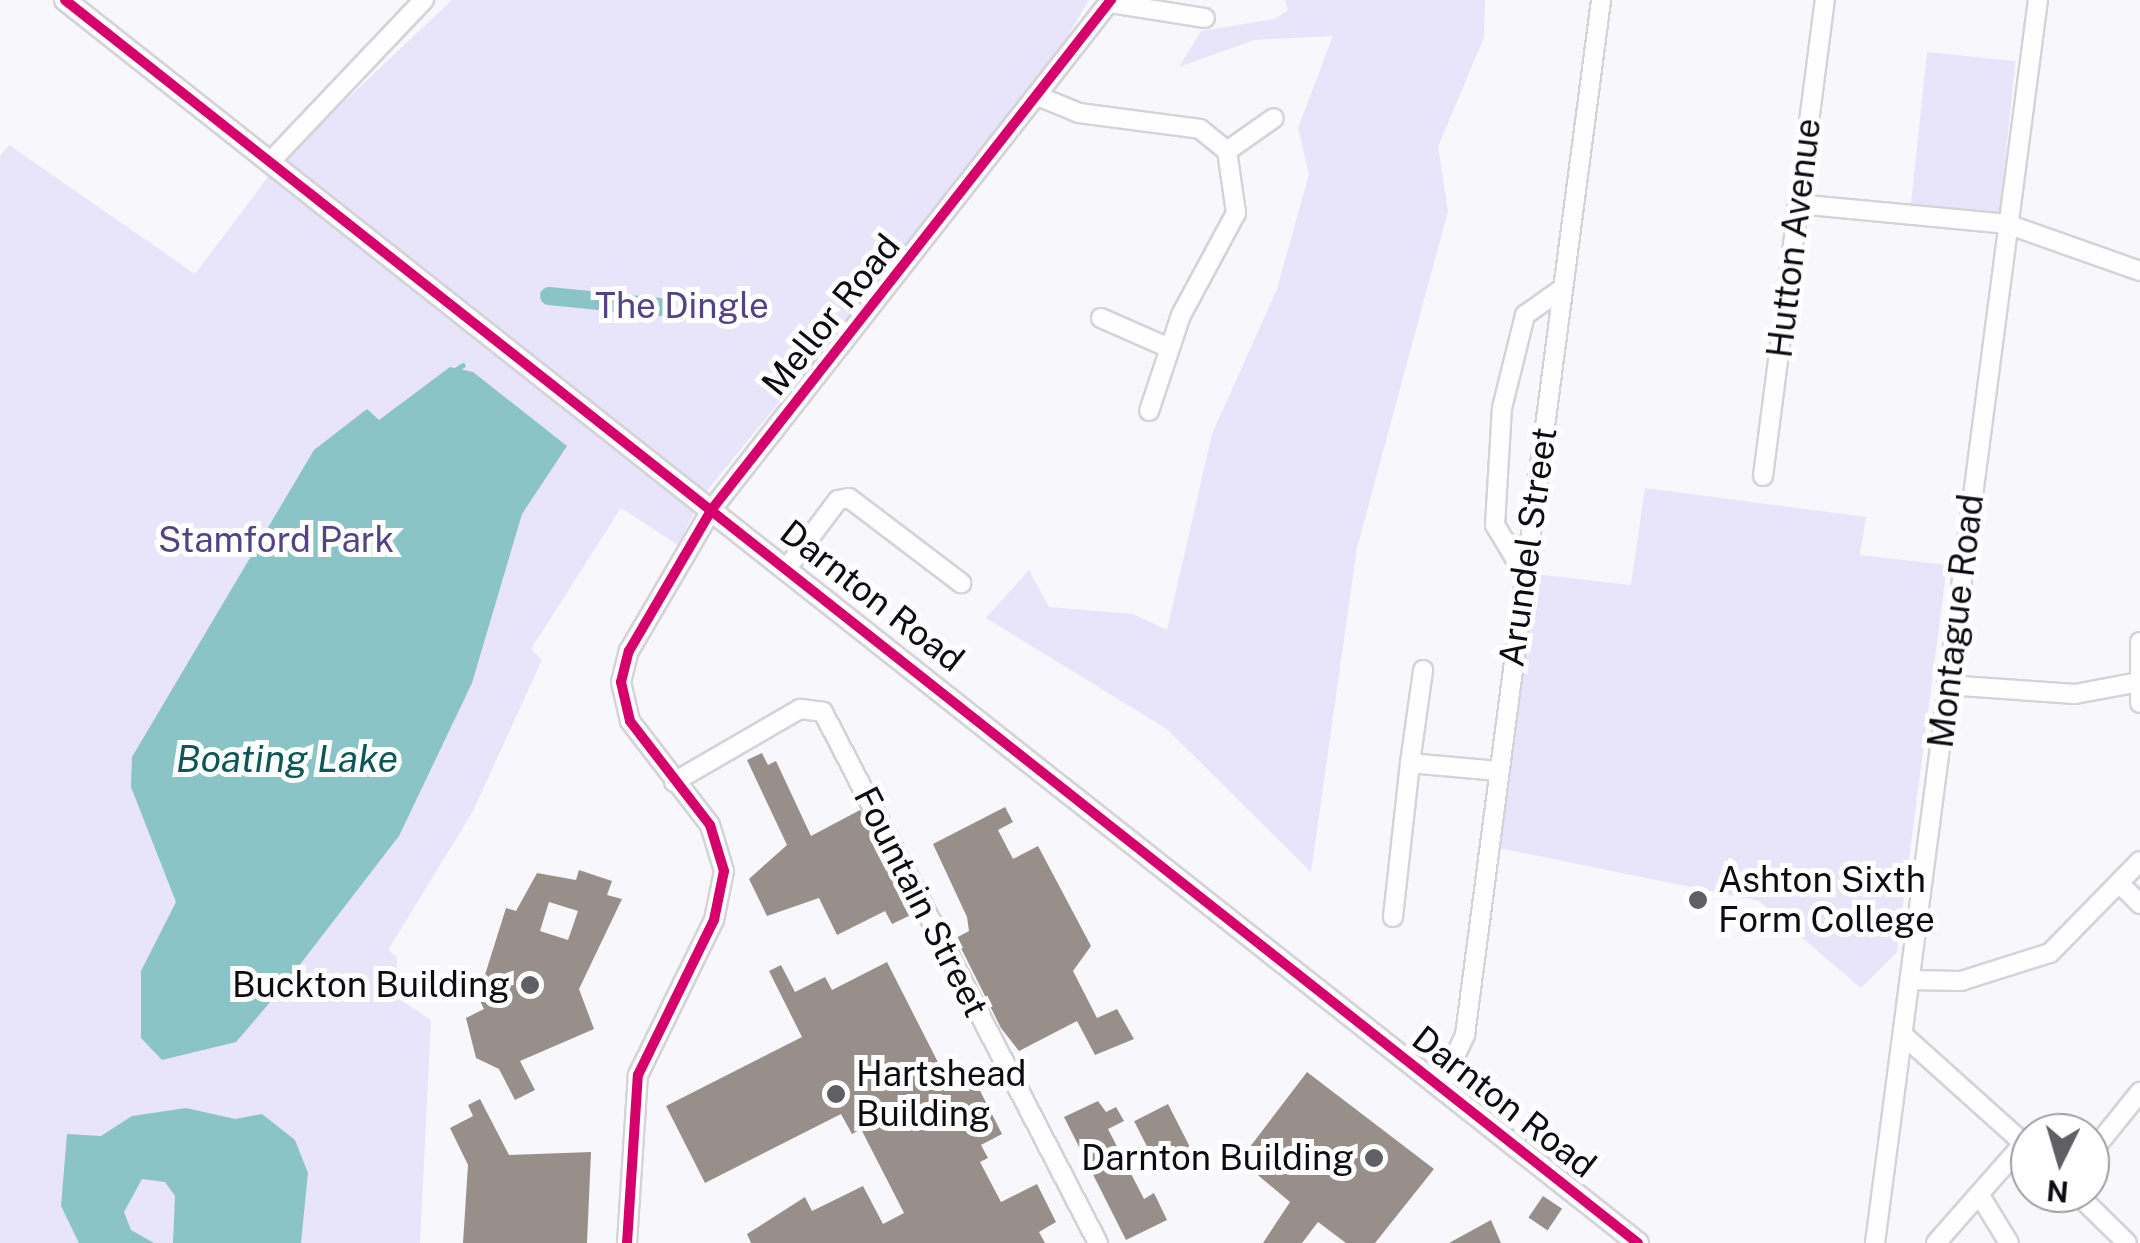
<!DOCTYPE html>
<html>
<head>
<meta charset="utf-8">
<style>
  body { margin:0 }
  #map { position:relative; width:2140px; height:1243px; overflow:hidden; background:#f8f8fc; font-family:"Public Sans",sans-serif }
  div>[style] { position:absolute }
  .green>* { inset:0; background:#e8e4fa; transform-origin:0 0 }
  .water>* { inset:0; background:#8ac4c7 }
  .stream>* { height:5px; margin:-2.5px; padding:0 2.5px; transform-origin:2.5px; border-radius:2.5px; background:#8ac4c7 }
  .canal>* { height:18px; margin:-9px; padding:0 9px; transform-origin:9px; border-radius:9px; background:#8ac4c7 }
  .building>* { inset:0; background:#988f8a; transform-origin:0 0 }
  .roads { filter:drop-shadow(2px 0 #d4d3d8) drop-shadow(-2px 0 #d4d3d8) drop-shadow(0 2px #d4d3d8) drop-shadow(0 -2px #d4d3d8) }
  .minor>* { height:18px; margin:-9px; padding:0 9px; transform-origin:9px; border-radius:9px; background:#fefeff }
  .tertiary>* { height:20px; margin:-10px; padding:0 10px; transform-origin:10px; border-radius:10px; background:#fefeff }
  .cycleway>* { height:10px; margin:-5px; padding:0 5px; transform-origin:5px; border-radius:5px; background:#d6006c }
  .dots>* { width:28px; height:28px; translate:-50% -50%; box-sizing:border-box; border:5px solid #fff; border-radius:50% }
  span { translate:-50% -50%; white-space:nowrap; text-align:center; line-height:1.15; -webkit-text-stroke:10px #fff; paint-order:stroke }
  .street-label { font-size:35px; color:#0d0c12 }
  .park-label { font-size:35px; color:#524286 }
  .poi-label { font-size:35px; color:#0d0c12 }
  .left { translate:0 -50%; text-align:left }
  .right { translate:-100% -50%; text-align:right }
  .water-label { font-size:38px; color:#0e5759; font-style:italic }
  .north { position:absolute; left:2010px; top:1113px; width:100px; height:100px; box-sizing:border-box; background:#fff; border:2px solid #9e9ea0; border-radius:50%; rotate:185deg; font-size:28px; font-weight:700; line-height:40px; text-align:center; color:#0d0c12 }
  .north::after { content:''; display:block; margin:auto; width:35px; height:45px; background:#5f5f64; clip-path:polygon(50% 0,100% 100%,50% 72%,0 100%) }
</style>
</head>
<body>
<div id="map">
  <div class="green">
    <i style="clip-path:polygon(452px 0,1089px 0,1044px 76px,702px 497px,678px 545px,621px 508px,531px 649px,542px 660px,472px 813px,388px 950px,397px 957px,396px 997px,431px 1020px,420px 1243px,0 1243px,0 156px,9px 145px,195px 274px,277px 165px)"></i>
    <i style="clip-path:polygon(1285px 0,1485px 0,1484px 37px,1438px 147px,1448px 211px,1357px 548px,1311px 872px,1167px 729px,986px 618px,1029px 570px,1049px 607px,1133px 614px,1167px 630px,1212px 434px,1277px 289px,1309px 174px,1298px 128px,1333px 36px,1254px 40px,1179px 67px,1201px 31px,1275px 19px,1288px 10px)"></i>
    <i style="left:1927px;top:52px;width:89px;height:161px;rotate:6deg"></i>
    <i style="clip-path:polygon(1645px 488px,1866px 517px,1860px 555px,1947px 565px,1897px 952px,1861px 988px,1759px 901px,1499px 848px,1535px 574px,1631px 585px)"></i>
  </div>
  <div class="water">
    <i style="clip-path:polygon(450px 367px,473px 372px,567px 446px,522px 514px,472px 683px,399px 836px,278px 993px,236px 1042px,162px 1060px,141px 1038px,141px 971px,176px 902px,131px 787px,132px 757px,314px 450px,367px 409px,379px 420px)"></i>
    <i style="clip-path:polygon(186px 1108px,235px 1119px,262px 1114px,295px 1140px,308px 1173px,301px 1243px,173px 1243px,175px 1196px,165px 1182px,142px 1179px,124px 1212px,131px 1230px,154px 1243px,79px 1243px,61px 1206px,67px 1134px,101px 1136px,132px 1116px)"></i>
  </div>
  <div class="stream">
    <i style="left:455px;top:370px;width:9px;rotate:-32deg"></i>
  </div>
  <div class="canal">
    <i style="left:549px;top:296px;width:111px;rotate:5.7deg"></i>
  </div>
  <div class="building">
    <i style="clip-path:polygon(762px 753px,768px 765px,776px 761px,811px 836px,860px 810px,913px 914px,892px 924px,885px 911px,837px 935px,819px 898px,767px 916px,749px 879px,787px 845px,747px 760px)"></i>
    <i style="clip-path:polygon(1005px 807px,1013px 822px,998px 830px,1013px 859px,1038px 846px,1091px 946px,1073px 971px,1097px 1018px,1117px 1009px,1134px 1039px,1095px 1055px,1077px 1021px,1019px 1051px,1001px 1028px,956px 938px,969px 931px,967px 917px,933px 844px)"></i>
    <i style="clip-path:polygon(evenodd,579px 870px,612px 881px,607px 895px,622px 899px,579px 989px,594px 1029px,520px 1061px,535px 1090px,515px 1100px,499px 1069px,476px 1058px,466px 1018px,484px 1009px,478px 997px,506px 908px,516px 911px,537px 873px,576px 880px,579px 870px,549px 902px,578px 911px,568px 940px,540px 931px,549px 902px)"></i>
    <i style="clip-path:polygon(887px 962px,948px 1082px,970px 1071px,1002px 1134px,981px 1145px,988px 1158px,980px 1162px,1001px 1202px,1037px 1184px,1056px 1222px,1039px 1232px,1045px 1243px,751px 1243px,747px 1234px,805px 1197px,812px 1211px,863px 1186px,883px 1224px,904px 1213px,861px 1129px,852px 1134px,841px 1114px,705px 1183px,666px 1106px,802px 1037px,769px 971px,781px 965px,795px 992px,825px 977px,832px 990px)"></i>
    <i style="clip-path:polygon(1307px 1072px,1434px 1169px,1375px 1243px,1346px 1243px,1318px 1222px,1302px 1243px,1263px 1243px,1290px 1202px,1240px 1160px)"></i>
    <i style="clip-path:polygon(480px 1099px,509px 1155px,591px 1152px,587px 1243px,463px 1243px,468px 1165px,450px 1128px,473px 1116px,468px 1105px)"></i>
    <i style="clip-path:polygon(1098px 1101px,1106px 1112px,1116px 1107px,1124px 1121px,1108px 1129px,1144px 1199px,1154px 1193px,1167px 1220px,1126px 1240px,1064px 1117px)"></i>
    <i style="left:1168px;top:1104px;width:55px;height:38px;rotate:63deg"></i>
    <i style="left:1543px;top:1196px;width:23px;height:26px;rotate:34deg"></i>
    <i style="clip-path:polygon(1491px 1220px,1501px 1243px,1449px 1243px)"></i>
  </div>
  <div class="roads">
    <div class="minor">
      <i style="left:1110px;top:3px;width:96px;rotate:9deg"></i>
      <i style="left:1040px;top:97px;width:42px;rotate:22.3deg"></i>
      <i style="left:1079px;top:113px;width:122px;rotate:7.5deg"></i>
      <i style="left:1200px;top:129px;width:35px;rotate:39deg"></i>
      <i style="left:1227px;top:151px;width:63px;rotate:81.7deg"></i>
      <i style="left:1236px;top:213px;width:116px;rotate:118.3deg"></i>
      <i style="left:1181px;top:315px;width:101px;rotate:108.4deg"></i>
      <i style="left:1227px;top:151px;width:57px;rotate:-35.1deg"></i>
      <i style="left:270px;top:162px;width:224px;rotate:-46.5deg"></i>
      <i style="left:1797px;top:204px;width:211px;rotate:5.4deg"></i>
      <i style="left:2007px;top:224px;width:141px;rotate:19.5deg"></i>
      <i style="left:1101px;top:318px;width:72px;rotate:23.7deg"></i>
      <i style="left:1763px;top:476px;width:480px;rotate:-82.6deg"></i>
      <i style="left:790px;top:564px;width:80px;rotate:-53.1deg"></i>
      <i style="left:838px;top:500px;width:11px;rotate:-10deg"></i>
      <i style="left:849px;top:498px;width:141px;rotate:37.2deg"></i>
      <i style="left:1524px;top:573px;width:56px;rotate:-121.1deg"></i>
      <i style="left:1495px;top:525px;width:117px;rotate:-86.6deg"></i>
      <i style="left:1502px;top:408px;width:96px;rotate:-76.1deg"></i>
      <i style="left:1525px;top:315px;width:47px;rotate:-35.4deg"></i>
      <i style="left:2140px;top:642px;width:61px;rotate:90deg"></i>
      <i style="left:1947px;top:685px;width:128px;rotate:4deg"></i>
      <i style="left:2075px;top:694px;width:66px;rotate:-10.5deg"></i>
      <i style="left:1410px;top:763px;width:94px;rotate:-82deg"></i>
      <i style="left:674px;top:782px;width:146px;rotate:-30.1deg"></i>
      <i style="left:800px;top:709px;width:23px;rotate:7deg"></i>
      <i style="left:823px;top:712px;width:598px;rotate:62.62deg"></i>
      <i style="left:2119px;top:883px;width:30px;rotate:45deg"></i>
      <i style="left:1393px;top:917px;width:155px;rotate:-83.7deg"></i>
      <i style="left:1410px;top:763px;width:88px;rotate:5.2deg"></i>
      <i style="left:1910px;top:980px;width:51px;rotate:1.1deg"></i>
      <i style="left:1961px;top:981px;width:93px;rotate:-17.5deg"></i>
      <i style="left:2050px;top:953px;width:129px;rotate:-45.6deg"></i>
      <i style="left:1903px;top:1035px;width:171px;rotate:41.9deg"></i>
      <i style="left:1440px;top:1088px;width:59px;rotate:-64.7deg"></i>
      <i style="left:1465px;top:1035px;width:1044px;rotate:-82.51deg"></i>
      <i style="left:2090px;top:1154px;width:80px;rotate:-51.1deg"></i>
      <i style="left:2076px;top:1193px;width:71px;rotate:44.4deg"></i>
      <i style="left:1979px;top:1194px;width:57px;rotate:58.5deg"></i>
      <i style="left:627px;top:1243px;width:168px;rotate:-86.3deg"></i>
      <i style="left:638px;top:1075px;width:173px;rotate:-63.9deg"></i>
      <i style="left:714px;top:920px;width:50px;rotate:-78.5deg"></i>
      <i style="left:724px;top:871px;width:48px;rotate:-106.9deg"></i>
      <i style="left:710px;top:825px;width:131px;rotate:-127.6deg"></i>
      <i style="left:630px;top:721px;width:40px;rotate:-103deg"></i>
      <i style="left:621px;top:682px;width:32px;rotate:-76deg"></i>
      <i style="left:629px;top:651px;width:164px;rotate:-59.7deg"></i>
      <i style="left:712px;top:509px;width:647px;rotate:-51.91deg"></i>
      <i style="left:1875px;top:1243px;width:1254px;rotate:-82.53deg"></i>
      <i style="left:1936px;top:1243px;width:133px;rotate:-48.7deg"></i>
    </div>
    <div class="tertiary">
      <i style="left:65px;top:0;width:2005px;rotate:38.32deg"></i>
    </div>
  </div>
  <div class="cycleway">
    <i style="left:65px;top:0;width:2005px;rotate:38.32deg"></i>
    <i style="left:627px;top:1243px;width:168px;rotate:-86.3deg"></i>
    <i style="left:638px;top:1075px;width:173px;rotate:-63.9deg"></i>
    <i style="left:714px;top:920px;width:50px;rotate:-78.5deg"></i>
    <i style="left:724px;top:871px;width:48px;rotate:-106.9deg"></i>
    <i style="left:710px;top:825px;width:131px;rotate:-127.6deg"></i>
    <i style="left:630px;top:721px;width:40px;rotate:-103deg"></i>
    <i style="left:621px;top:682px;width:32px;rotate:-76deg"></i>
    <i style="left:629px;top:651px;width:164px;rotate:-59.7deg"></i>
    <i style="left:712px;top:509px;width:647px;rotate:-51.91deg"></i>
  </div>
  <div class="dots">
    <i style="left:1698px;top:900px;background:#5f5f64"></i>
    <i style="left:530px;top:985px;background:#5f5f64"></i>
    <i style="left:836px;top:1094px;background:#5f5f64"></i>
    <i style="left:1374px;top:1158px;background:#5f5f64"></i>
  </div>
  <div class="street-label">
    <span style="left:1794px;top:238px;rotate:-83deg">Hutton Avenue</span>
    <span style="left:831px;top:315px;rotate:-51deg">Mellor Road</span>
    <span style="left:1528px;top:547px;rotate:-82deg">Arundel Street</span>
    <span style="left:872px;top:596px;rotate:38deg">Darnton Road</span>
    <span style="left:1956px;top:621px;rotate:-83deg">Montague Road</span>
    <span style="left:921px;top:902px;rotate:63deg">Fountain Street</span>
    <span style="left:1504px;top:1102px;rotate:38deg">Darnton Road</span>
  </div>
  <div class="park-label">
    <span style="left:682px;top:306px">The Dingle</span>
    <span style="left:276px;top:540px">Stamford Park</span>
  </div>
  <div class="poi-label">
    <span class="left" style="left:1718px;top:900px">Ashton Sixth<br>Form College</span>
    <span class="right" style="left:510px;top:985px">Buckton Building</span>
    <span class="left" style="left:856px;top:1094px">Hartshead<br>Building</span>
    <span class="right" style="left:1354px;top:1158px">Darnton Building</span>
  </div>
  <div class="water-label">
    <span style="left:287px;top:759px">Boating Lake</span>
  </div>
  <div class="north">N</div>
</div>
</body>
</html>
